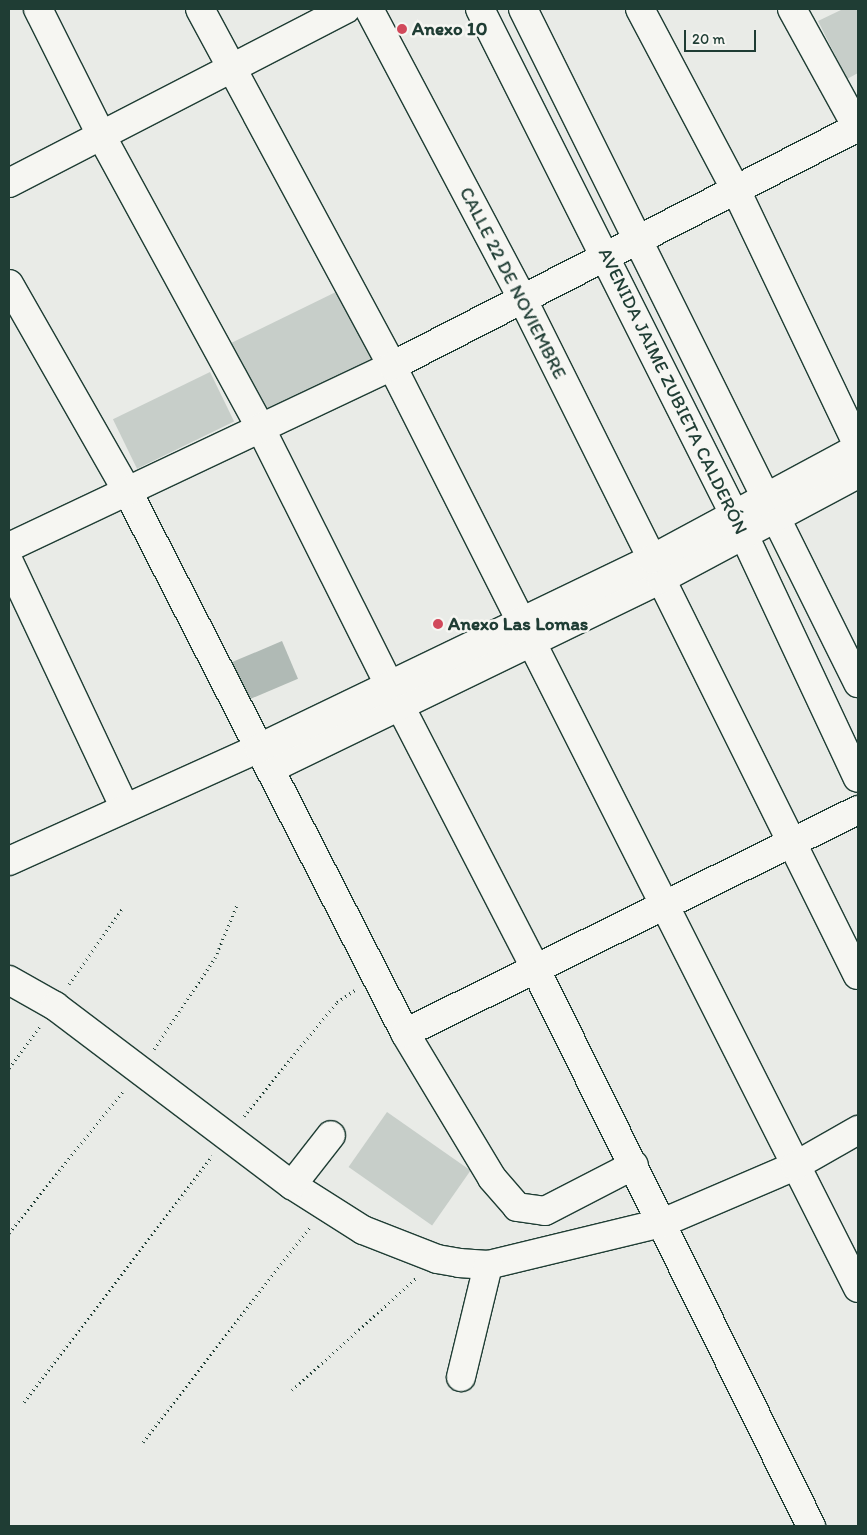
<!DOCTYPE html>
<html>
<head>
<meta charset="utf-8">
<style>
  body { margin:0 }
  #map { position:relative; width:867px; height:1535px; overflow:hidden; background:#e9ebe7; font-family:Itim,sans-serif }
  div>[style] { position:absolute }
  .green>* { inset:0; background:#c7cec9; transform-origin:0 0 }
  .building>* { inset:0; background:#b0bab5; transform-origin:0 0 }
  .path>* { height:3px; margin-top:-1.5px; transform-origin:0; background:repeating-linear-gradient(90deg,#1f3d34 0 1px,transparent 0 5px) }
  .roads { filter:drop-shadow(1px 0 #1f3d34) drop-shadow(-1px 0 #1f3d34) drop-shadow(0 1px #1f3d34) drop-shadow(0 -1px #1f3d34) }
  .minor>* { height:28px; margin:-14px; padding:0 14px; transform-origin:14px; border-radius:14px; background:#f6f6f2 }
  .dots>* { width:14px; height:14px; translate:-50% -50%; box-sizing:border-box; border:2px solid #f6f6f2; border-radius:50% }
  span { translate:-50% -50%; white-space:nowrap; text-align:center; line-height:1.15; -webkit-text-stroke:5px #f6f6f2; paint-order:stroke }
  .poi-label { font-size:19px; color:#1f3d34; font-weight:700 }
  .left { translate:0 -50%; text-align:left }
  .street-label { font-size:19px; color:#1f3d34 }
  .frame { position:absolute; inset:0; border:10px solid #1f3d34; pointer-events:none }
  .scale { position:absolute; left:684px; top:30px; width:72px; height:22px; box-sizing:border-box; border:2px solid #1f3d34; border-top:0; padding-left:6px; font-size:15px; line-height:18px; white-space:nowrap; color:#1f3d34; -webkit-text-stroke:4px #f6f6f2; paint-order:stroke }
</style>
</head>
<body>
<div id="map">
  <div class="green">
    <i style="clip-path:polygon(843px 9px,858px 9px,858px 73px,847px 79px,818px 21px)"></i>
    <i style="left:342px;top:289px;width:77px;height:128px;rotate:64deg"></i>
    <i style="left:210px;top:372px;width:55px;height:108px;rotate:64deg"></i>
    <i style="left:387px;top:1112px;width:102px;height:67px;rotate:35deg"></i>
  </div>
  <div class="building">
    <i style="left:282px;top:641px;width:41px;height:54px;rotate:67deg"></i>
  </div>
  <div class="path">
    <i style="left:69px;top:984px;width:92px;rotate:-54.8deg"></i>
    <i style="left:154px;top:1049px;width:110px;rotate:-56.2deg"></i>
    <i style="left:215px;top:958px;width:57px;rotate:-67.5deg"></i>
    <i style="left:9px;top:1068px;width:52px;rotate:-53.6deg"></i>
    <i style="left:244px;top:1116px;width:147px;rotate:-50.8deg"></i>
    <i style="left:337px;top:1002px;width:22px;rotate:-34deg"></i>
    <i style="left:9px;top:1233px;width:184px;rotate:-51.2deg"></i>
    <i style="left:292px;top:1390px;width:167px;rotate:-42.1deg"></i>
    <i style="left:24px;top:1402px;width:310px;rotate:-52.6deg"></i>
    <i style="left:143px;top:1442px;width:272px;rotate:-52.2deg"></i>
  </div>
  <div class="roads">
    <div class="minor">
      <i style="left:38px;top:9px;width:143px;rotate:63.4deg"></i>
      <i style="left:102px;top:137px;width:330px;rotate:61.4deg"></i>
      <i style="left:260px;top:427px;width:288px;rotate:63.4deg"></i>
      <i style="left:200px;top:9px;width:405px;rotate:61.7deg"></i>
      <i style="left:392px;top:366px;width:1033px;rotate:63.19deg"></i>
      <i style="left:369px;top:9px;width:327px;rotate:62.1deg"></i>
      <i style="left:522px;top:298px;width:292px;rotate:63.5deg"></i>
      <i style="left:480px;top:9px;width:568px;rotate:63.3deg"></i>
      <i style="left:735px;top:516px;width:289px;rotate:64.9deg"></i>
      <i style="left:523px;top:9px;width:753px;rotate:63.57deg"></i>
      <i style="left:640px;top:9px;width:205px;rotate:62.1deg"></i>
      <i style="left:736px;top:190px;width:284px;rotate:64.5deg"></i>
      <i style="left:792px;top:9px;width:137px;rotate:61.2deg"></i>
      <i style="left:9px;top:183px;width:379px;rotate:-27.3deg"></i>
      <i style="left:9px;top:284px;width:242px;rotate:60.3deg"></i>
      <i style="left:129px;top:494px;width:606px;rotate:62.88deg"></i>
      <i style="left:405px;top:1033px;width:169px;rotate:59deg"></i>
      <i style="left:492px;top:1178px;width:38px;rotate:49deg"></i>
      <i style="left:517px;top:1207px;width:28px;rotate:8deg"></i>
      <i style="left:545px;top:1211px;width:100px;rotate:-27.3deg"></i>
      <i style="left:9px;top:547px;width:424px;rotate:-25.3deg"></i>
      <i style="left:392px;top:366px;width:524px;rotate:-27.15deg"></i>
      <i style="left:9px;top:562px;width:272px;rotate:64.8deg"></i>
      <i style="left:661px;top:579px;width:442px;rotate:63.6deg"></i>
      <i style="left:399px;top:704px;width:297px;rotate:62.7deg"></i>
      <i style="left:535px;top:968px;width:623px;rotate:63.68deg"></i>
      <i style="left:270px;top:769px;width:435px;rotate:-25.9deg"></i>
      <i style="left:661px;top:579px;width:223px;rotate:-28.1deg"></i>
      <i style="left:9px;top:861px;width:274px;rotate:-24.3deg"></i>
      <i style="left:259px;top:748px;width:436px;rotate:-25.7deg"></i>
      <i style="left:652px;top:559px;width:234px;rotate:-28.3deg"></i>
      <i style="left:9px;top:980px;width:53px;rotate:29.5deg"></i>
      <i style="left:55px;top:1006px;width:297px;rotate:37.1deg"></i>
      <i style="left:292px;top:1185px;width:84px;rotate:32.4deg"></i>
      <i style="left:363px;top:1230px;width:79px;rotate:21.4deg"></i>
      <i style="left:437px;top:1259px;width:22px;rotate:10deg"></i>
      <i style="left:459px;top:1263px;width:29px;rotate:4deg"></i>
      <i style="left:488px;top:1265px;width:179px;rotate:-13.6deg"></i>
      <i style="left:662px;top:1223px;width:145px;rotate:-23.2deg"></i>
      <i style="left:795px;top:1166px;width:73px;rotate:-29.7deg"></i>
      <i style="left:405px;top:1033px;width:505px;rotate:-26.21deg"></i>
      <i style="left:292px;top:1185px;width:63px;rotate:-52deg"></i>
      <i style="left:461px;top:1377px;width:115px;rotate:-76.4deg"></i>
    </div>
  </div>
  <div class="dots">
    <i style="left:402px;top:29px;background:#d1495b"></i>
    <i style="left:438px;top:624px;background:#d1495b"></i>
  </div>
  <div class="poi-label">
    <span class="left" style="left:412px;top:29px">Anexo 10</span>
    <span class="left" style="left:448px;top:624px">Anexo Las Lomas</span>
  </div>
  <div class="street-label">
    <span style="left:513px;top:283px;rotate:63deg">CALLE 22 DE NOVIEMBRE</span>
    <span style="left:673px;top:391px;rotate:64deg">AVENIDA JAIME ZUBIETA CALDERÓN</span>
  </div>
  <div class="frame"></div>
  <div class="scale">20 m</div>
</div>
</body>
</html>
